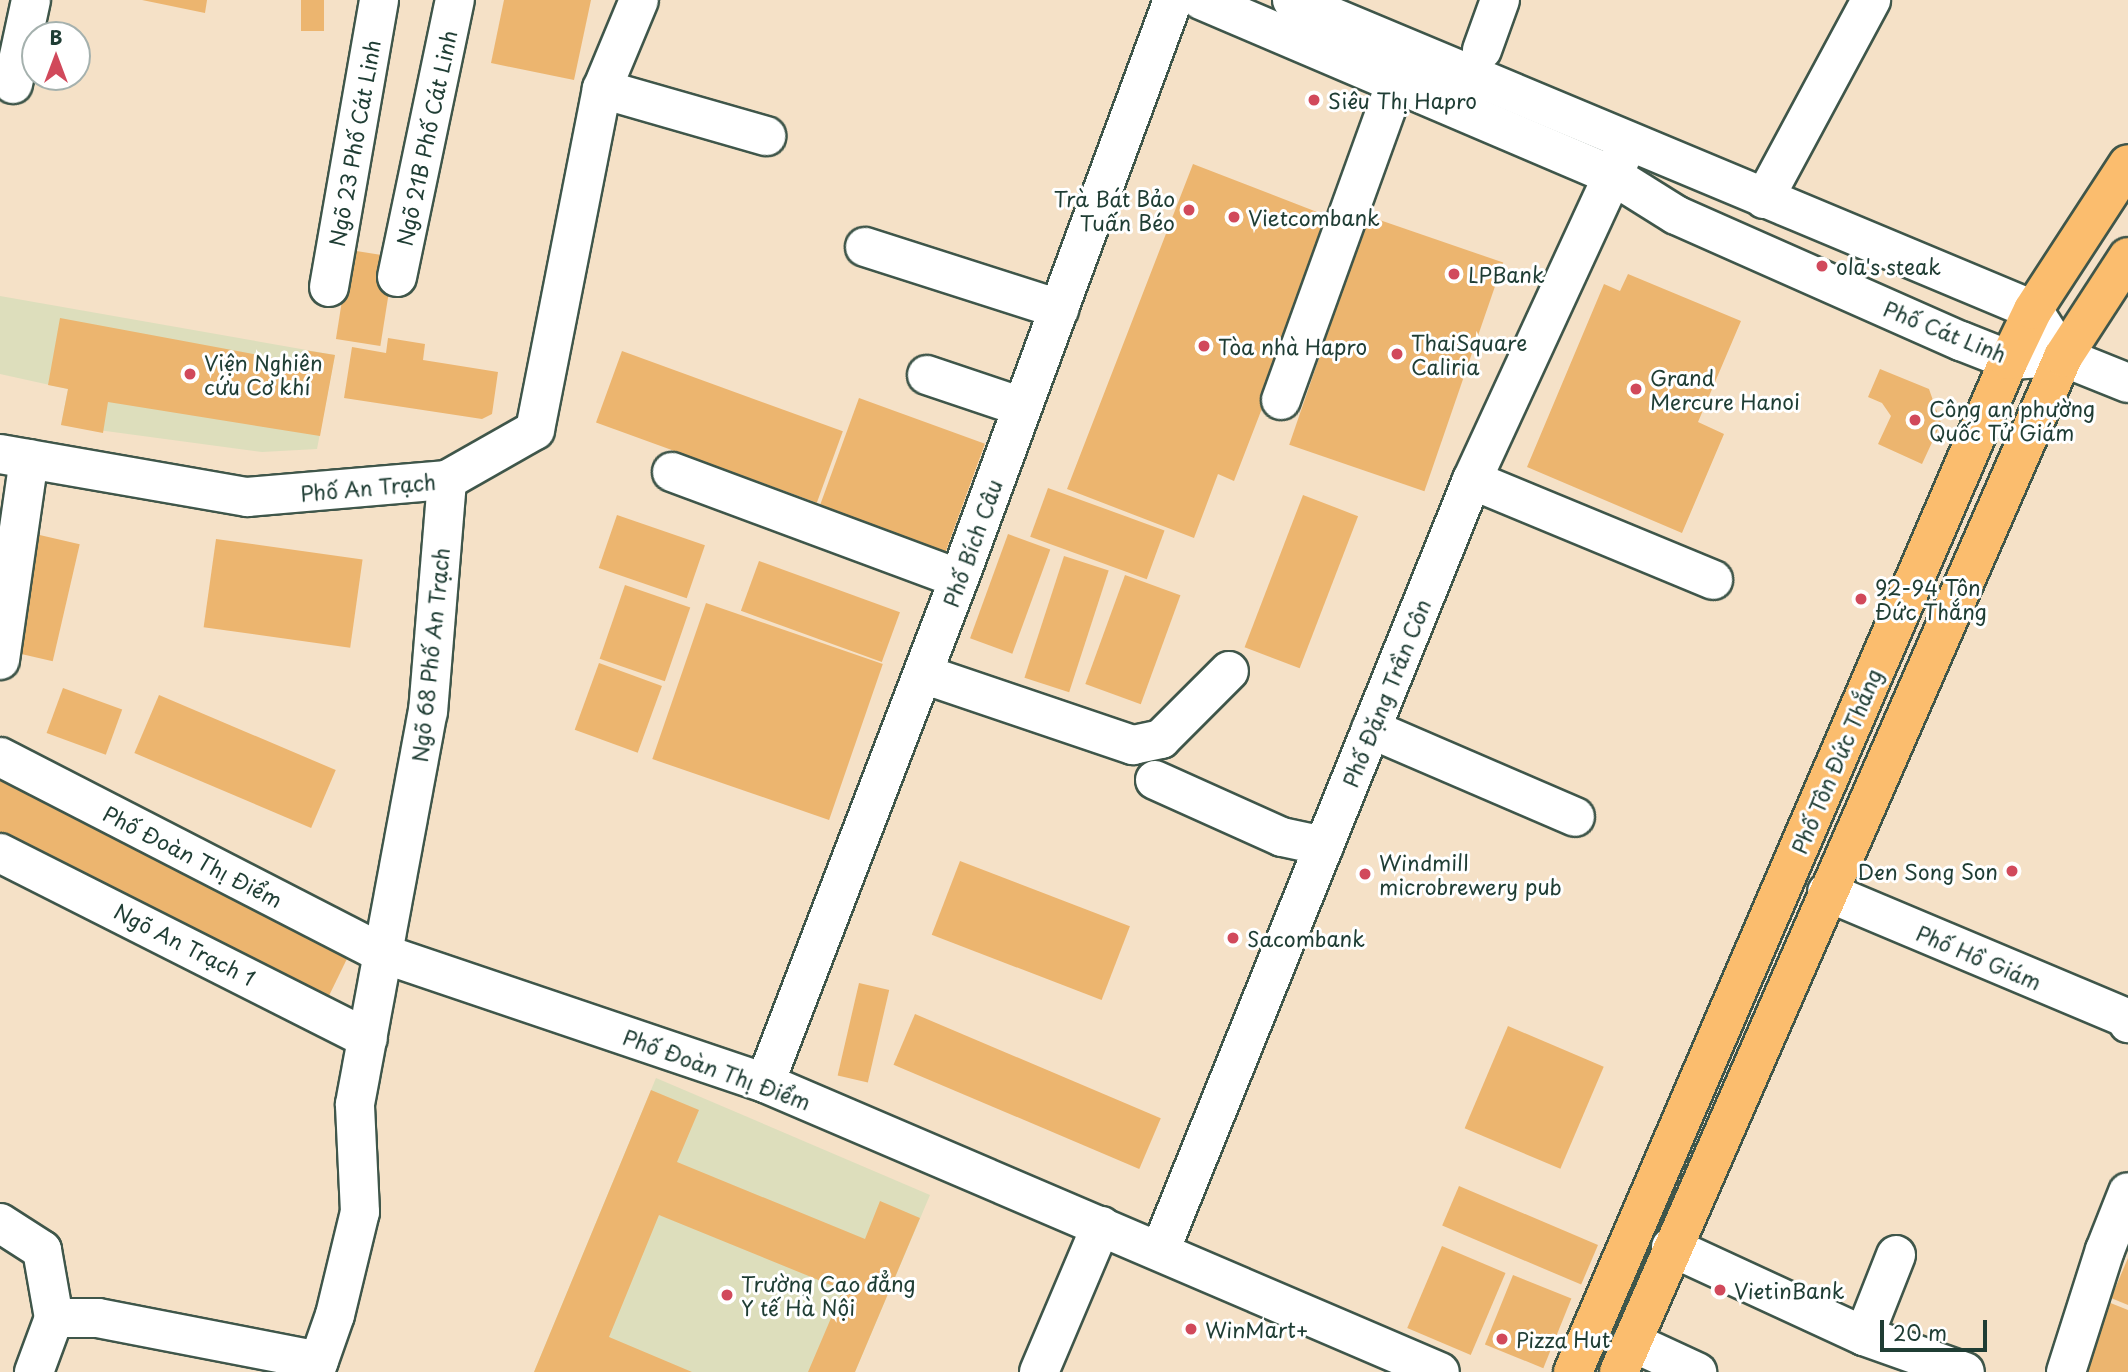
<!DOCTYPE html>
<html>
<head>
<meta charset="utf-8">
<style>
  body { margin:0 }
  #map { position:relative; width:2128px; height:1372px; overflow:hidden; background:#f5e1c7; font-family:"Playpen Sans",sans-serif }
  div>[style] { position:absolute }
  .built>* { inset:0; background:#dddebc }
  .building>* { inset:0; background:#ecb56f; transform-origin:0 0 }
  .roads { filter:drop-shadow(2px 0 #3f564a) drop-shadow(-2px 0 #3f564a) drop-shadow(0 2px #3f564a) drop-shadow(0 -2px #3f564a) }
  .minor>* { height:38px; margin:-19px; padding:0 19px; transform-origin:19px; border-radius:19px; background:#fff }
  .major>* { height:38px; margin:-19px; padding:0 19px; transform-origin:19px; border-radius:19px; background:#fbbd6e }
  .dots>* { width:19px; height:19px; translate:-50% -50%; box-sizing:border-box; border:4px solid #fff; border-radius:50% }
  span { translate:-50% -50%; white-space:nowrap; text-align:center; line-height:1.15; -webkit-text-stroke:6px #fff; paint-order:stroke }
  .poi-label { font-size:21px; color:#1f3d34 }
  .left { translate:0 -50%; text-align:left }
  .right { translate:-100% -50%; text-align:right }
  .street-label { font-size:21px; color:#1f3d34 }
  .north { position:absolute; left:21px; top:21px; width:70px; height:70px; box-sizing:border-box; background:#fff; border:2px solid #a5b1ae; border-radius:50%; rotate:0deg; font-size:19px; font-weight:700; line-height:28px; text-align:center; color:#1f3d34 }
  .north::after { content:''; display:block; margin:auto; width:24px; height:32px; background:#d1495b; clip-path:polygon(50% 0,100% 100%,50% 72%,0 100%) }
  .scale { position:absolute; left:1880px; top:1320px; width:107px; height:32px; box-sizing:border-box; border:4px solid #1f3d34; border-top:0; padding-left:9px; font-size:21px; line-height:24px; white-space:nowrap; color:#1f3d34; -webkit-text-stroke:5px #fff; paint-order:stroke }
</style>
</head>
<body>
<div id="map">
  <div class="built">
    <i style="clip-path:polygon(0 296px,335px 355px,317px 449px,262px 452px,61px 425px,68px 389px,0 374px)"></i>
    <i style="clip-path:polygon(656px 1078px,930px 1195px,855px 1372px,534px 1372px)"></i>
  </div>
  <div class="building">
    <i style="clip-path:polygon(142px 0,207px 0,205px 13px)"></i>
    <i style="left:301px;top:0;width:23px;height:31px"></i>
    <i style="clip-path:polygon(504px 0,591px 0,574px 80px,491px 63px)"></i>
    <i style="clip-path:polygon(1193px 164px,1335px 219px,1234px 481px,1218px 474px,1194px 538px,1067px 489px)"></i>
    <i style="left:1368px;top:216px;width:143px;height:242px;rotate:19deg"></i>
    <i style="left:350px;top:250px;width:45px;height:90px;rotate:9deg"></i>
    <i style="clip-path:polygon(1628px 274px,1741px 321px,1698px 422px,1724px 434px,1682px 533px,1527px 467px,1604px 284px,1620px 291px)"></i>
    <i style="clip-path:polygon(60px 318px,301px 363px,304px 350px,335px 355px,320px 436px,108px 402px,103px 433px,61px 425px,68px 389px,48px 385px)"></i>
    <i style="clip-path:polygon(388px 338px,425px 344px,423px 360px,498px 372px,492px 414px,482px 419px,344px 398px,352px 347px,386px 353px)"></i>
    <i style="left:622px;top:351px;width:235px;height:76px;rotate:20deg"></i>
    <i style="clip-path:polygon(1880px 369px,1929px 389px,1941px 423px,1922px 464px,1878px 444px,1891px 416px,1882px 403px,1868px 397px)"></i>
    <i style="left:859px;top:398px;width:134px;height:118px;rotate:20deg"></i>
    <i style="left:1048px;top:488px;width:124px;height:52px;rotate:20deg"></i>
    <i style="left:1303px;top:495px;width:59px;height:163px;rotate:21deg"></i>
    <i style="left:617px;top:515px;width:93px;height:56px;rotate:19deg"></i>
    <i style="left:31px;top:533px;width:50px;height:120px;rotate:13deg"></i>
    <i style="left:1008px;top:534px;width:45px;height:111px;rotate:20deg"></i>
    <i style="left:216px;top:539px;width:148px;height:89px;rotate:8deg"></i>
    <i style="left:1064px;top:556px;width:47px;height:128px;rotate:18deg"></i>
    <i style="left:759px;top:561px;width:150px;height:53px;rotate:20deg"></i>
    <i style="left:1125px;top:575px;width:59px;height:116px;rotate:20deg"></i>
    <i style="left:625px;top:585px;width:69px;height:78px;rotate:19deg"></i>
    <i style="left:706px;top:603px;width:187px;height:165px;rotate:19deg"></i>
    <i style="left:599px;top:663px;width:67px;height:71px;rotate:20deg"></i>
    <i style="left:63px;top:688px;width:63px;height:48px;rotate:20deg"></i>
    <i style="left:159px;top:695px;width:192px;height:63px;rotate:23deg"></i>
    <i style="left:0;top:776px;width:392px;height:61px;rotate:26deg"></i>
    <i style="left:960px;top:861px;width:182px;height:79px;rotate:21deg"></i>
    <i style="left:859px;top:983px;width:31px;height:95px;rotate:13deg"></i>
    <i style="left:915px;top:1014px;width:267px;height:55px;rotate:23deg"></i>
    <i style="left:1508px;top:1026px;width:104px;height:111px;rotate:23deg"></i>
    <i style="clip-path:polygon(651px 1090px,699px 1110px,677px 1162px,865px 1239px,880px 1201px,920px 1218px,855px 1372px,808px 1372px,843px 1290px,659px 1215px,609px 1337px,692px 1372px,534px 1372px)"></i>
    <i style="left:1459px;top:1186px;width:151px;height:43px;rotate:23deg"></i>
    <i style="left:1442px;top:1246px;width:69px;height:89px;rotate:23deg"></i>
    <i style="clip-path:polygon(2128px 1258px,2128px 1305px,2111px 1298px)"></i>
    <i style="left:1513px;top:1275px;width:63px;height:75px;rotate:22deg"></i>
    <i style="clip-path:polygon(2108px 1302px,2128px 1310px,2128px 1372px,2079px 1372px)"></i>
  </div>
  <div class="roads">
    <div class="minor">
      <i style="left:1201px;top:0;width:447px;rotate:23.1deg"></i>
      <i style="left:1612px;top:175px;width:75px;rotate:32deg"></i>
      <i style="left:1676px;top:215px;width:312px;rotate:23.9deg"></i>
      <i style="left:1961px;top:341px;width:52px;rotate:21.6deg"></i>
      <i style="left:2009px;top:360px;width:54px;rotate:-3.2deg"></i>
      <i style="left:2063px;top:357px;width:70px;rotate:21.8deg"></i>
      <i style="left:1292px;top:0;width:803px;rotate:22.7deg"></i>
      <i style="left:2033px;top:310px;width:56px;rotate:57.4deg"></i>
      <i style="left:1482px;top:50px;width:53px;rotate:-70.2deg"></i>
      <i style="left:13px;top:84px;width:86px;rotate:-77.9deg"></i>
      <i style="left:602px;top:89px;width:171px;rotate:16deg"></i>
      <i style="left:1764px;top:199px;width:226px;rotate:-61.7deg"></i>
      <i style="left:865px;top:247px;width:204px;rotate:17.7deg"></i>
      <i style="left:397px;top:277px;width:283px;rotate:-78.2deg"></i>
      <i style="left:329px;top:287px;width:291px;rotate:-80.1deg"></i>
      <i style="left:927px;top:375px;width:100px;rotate:18.6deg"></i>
      <i style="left:1281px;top:400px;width:337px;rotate:-70.1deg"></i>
      <i style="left:0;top:454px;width:251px;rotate:9.9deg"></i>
      <i style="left:247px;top:497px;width:201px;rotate:-4.9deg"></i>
      <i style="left:447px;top:480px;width:101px;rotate:-29.6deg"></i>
      <i style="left:535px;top:430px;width:348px;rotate:-78.9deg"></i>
      <i style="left:602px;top:89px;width:96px;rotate:-67.4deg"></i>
      <i style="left:672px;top:472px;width:306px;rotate:20.4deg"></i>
      <i style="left:1472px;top:480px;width:261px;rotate:22.5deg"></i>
      <i style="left:0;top:660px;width:203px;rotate:-81.8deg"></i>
      <i style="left:923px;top:674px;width:222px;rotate:18.7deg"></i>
      <i style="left:1133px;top:745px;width:29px;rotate:-12deg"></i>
      <i style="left:1161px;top:739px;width:96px;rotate:-45deg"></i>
      <i style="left:1371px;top:729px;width:222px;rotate:23.3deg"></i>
      <i style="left:0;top:757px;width:432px;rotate:27.2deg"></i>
      <i style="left:384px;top:954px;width:402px;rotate:18.7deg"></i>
      <i style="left:765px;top:1083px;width:734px;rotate:23.18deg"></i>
      <i style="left:1155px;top:780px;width:139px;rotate:24.2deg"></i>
      <i style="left:1282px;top:837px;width:43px;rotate:12.1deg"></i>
      <i style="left:0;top:853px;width:412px;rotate:26.8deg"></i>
      <i style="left:1827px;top:892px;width:323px;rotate:22.8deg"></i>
      <i style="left:2125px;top:1017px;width:7px;rotate:63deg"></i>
      <i style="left:765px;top:1083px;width:540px;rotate:-68.95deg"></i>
      <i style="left:959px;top:579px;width:617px;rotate:-69.72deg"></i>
      <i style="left:0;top:1223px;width:50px;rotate:32.7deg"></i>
      <i style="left:42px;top:1250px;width:69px;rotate:80deg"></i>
      <i style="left:54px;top:1318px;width:58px;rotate:110.3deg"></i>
      <i style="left:1671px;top:1247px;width:213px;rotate:24.8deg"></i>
      <i style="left:1864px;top:1336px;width:107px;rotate:19.6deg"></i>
      <i style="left:1160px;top:1251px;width:832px;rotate:-67.97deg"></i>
      <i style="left:1472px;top:480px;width:372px;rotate:-65.2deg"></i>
      <i style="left:54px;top:1318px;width:44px"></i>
      <i style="left:98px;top:1318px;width:225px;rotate:11deg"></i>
      <i style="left:1864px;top:1336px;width:87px;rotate:-68.4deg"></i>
      <i style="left:1632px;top:1342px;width:72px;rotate:24.8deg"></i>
      <i style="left:315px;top:1372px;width:60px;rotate:-70.7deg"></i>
      <i style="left:335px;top:1315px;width:106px;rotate:-76.4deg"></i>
      <i style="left:360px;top:1212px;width:108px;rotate:-92.7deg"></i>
      <i style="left:355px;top:1104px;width:399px;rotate:-79.5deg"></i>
      <i style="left:428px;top:712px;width:233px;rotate:-85.3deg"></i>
      <i style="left:1039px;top:1372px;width:159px;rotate:-67deg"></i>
      <i style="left:2066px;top:1372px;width:128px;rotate:-72.3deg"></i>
      <i style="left:2105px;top:1250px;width:62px;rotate:-68.4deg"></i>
    </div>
    <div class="major">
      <i style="left:1573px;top:1372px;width:1102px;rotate:-66.69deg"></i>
      <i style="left:2009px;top:360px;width:55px;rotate:-64.4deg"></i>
      <i style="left:2033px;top:310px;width:174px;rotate:-56.9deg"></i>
      <i style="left:1619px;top:1372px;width:1108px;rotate:-66.37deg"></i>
      <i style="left:2063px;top:357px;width:119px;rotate:-57deg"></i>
    </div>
  </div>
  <div class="dots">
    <i style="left:1314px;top:100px;background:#d1495b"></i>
    <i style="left:1189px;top:210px;background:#d1495b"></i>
    <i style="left:1234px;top:217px;background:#d1495b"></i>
    <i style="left:1822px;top:266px;background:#d1495b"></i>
    <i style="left:1454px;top:274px;background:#d1495b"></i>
    <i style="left:1204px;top:346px;background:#d1495b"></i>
    <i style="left:1397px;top:354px;background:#d1495b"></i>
    <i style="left:190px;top:374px;background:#d1495b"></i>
    <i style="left:1636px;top:389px;background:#d1495b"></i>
    <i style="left:1915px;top:420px;background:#d1495b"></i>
    <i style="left:1861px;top:599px;background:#d1495b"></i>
    <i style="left:2012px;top:871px;background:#d1495b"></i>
    <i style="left:1365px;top:874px;background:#d1495b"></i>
    <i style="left:1233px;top:938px;background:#d1495b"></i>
    <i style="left:1720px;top:1290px;background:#d1495b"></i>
    <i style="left:727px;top:1295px;background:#d1495b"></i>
    <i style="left:1191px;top:1329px;background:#d1495b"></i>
    <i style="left:1502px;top:1339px;background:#d1495b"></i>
  </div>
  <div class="poi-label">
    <span class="left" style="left:1328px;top:100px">Siêu Thị Hapro</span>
    <span class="right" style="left:1175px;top:210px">Trà Bát Bảo<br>Tuấn Béo</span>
    <span class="left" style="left:1248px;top:217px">Vietcombank</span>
    <span class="left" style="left:1836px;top:266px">ola's steak</span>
    <span class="left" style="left:1468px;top:274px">LPBank</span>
    <span class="left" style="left:1411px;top:354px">ThaiSquare<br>Caliria</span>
    <span class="left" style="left:1218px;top:346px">Tòa nhà Hapro</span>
    <span class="left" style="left:204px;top:374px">Viện Nghiên<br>cứu Cơ khí</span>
    <span class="left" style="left:1650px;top:389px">Grand<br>Mercure Hanoi</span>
    <span class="left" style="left:1929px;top:420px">Công an phường<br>Quốc Tử Giám</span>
    <span class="left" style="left:1875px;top:599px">92-94 Tôn<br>Đức Thắng</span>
    <span class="left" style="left:1379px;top:874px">Windmill<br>microbrewery pub</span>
    <span class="right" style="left:1998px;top:871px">Den Song Son</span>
    <span class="left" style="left:1247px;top:938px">Sacombank</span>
    <span class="left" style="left:741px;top:1295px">Trường Cao đẳng<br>Y tế Hà Nội</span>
    <span class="left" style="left:1734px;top:1290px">VietinBank</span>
    <span class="left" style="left:1205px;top:1329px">WinMart+</span>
    <span class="left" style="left:1516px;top:1339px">Pizza Hut</span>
  </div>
  <div class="street-label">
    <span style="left:426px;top:138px;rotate:-78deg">Ngõ 21B Phố Cát Linh</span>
    <span style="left:354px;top:143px;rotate:-80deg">Ngõ 23 Phố Cát Linh</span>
    <span style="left:1945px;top:331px;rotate:22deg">Phố Cát Linh</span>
    <span style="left:368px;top:487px;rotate:-5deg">Phố An Trạch</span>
    <span style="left:972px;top:543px;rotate:-70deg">Phố Bích Câu</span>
    <span style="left:430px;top:655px;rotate:-84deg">Ngõ 68 Phố An Trạch</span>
    <span style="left:1386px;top:693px;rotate:-68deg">Phố Đặng Trần Côn</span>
    <span style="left:1836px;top:761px;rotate:-67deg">Phố Tôn Đức Thắng</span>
    <span style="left:193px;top:856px;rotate:27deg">Phố Đoàn Thị Điểm</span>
    <span style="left:185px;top:944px;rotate:27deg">Ngõ An Trạch 1</span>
    <span style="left:1979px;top:957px;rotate:23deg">Phố Hồ Giám</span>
    <span style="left:717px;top:1069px;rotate:20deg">Phố Đoàn Thị Điểm</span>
  </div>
  <div class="north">B</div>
  <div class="scale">20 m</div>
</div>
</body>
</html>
